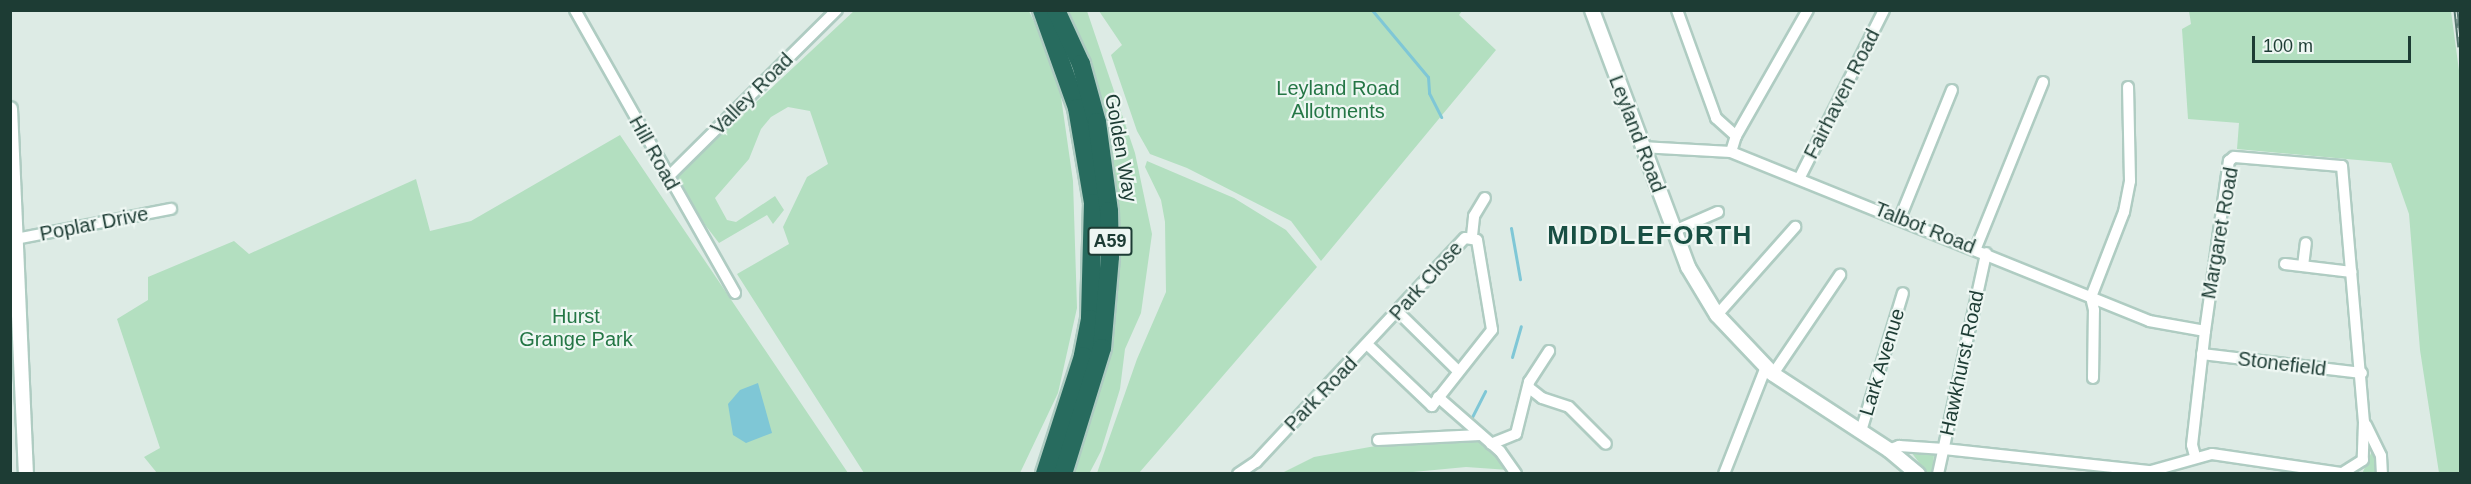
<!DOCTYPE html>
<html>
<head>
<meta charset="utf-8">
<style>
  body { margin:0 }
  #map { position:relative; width:2471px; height:484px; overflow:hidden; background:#ddebe5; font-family:Helvetica,sans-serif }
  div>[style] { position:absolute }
  .green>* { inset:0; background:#b3dfc0 }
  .water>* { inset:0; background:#7fc7d6 }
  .stream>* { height:3px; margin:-1.5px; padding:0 1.5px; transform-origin:1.5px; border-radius:1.5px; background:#7fc7d6 }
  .roads { filter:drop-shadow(2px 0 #afccc2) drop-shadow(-2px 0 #afccc2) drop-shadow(0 2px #afccc2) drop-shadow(0 -2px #afccc2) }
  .street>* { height:10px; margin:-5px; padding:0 5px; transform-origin:5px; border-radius:5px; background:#fff }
  .secondary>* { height:14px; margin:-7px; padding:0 7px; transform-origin:7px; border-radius:7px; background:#fff }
  .highway>* { height:18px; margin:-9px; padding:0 9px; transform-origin:9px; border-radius:9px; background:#276b5e }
  .rail>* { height:5px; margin-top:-2.5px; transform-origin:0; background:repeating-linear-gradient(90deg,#eef7f3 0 9px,#577870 0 18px); box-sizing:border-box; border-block:2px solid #577870 }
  span { translate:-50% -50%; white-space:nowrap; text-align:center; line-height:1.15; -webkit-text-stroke:4.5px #eef7f3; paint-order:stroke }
  .shield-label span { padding:2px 4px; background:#eef7f3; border:2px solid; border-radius:4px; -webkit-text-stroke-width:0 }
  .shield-label { font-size:18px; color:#1d3c34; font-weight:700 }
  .park-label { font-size:20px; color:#247645 }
  .street-label { font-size:20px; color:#1d3c34 }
  .district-label { font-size:26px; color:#184f43; font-weight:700; letter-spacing:1.5px }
  .frame { position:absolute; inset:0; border:12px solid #1d3c34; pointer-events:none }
  .scale { position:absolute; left:2252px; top:36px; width:159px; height:27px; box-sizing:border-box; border:3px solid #1d3c34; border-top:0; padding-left:8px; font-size:18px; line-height:21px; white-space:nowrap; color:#1d3c34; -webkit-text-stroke:4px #eef7f3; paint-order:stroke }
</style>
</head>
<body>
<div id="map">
  <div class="green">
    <i style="clip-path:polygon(855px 10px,1029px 11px,1057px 69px,1073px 181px,1077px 308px,1058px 393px,1020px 473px,864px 473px,737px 274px,789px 244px,783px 227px,807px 177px,828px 164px,810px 111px,788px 107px,771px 117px,761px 129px,749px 159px,715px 198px,727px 220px,736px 222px,775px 196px,784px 210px,773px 224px,767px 215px,719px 243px,680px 192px,677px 176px)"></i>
    <i style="clip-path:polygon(1069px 11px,1087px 11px,1135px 153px,1152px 234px,1141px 313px,1125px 349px,1120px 389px,1101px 451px,1089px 474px,1073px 473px,1101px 382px,1114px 322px,1119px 257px,1118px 197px,1107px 120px,1087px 53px)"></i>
    <i style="clip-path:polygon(1099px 11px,1462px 11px,1459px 15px,1496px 50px,1321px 261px,1291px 221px,1187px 168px,1150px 154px,1137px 131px,1111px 55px,1122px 45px)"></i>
    <i style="clip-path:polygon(2189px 11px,2451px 11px,2460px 78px,2460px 473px,2439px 473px,2420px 350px,2409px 214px,2391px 163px,2237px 149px,2239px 123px,2188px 119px,2182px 29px,2191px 24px)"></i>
    <i style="clip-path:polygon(620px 135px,848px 473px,157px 473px,144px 457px,160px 448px,117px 319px,148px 300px,148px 277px,234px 241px,249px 254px,416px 179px,430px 231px,471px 221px)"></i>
    <i style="clip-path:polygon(1147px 161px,1234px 198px,1286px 230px,1317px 267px,1139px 473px,1097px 473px,1137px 359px,1166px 292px,1165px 222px,1161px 200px,1145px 167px)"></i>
    <i style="clip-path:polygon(1480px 439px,1509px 470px,1466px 467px,1392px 474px,1280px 474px,1314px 457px,1381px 445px)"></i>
    <i style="clip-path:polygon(2372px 451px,2377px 457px,2377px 473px,2362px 474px)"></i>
    <i style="clip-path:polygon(1911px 452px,1934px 453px,1933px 473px,1927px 473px)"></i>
  </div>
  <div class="water">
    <i style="clip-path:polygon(758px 383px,772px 433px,746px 443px,733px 435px,728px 404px,740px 390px)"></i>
  </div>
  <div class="stream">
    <i style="left:1372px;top:10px;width:87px;rotate:50.1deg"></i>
    <i style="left:1428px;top:77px;width:16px;rotate:86deg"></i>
    <i style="left:1429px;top:93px;width:27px;rotate:63deg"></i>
    <i style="left:1511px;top:228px;width:52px;rotate:80deg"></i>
    <i style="left:1512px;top:357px;width:32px;rotate:-74deg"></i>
    <i style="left:1472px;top:417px;width:29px;rotate:-63deg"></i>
  </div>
  <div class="roads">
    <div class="street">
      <i style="left:575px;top:10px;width:325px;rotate:60.5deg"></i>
      <i style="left:1677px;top:10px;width:115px;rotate:70.1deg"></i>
      <i style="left:1716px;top:118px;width:27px;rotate:42deg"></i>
      <i style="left:1641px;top:147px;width:90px;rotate:3.2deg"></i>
      <i style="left:1731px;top:152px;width:451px;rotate:22deg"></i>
      <i style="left:2149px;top:321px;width:57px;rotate:10.1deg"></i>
      <i style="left:1731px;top:152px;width:17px;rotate:-73deg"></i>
      <i style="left:1736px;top:136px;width:145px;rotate:-60.3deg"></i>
      <i style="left:1800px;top:177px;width:187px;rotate:-63.3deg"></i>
      <i style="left:667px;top:178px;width:239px;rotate:-44.7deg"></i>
      <i style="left:1900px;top:218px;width:138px;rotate:-67.9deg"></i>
      <i style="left:1674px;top:231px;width:48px;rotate:-23.4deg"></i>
      <i style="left:1472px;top:236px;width:20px;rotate:-84deg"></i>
      <i style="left:1474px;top:216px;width:21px;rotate:-59deg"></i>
      <i style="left:16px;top:239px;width:158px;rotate:-11deg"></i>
      <i style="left:1976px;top:248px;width:179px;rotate:-68deg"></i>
      <i style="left:2285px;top:264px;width:67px;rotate:6.8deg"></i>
      <i style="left:2303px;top:266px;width:23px;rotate:-83deg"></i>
      <i style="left:1398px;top:312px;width:84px;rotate:44.5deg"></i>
      <i style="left:1717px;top:315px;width:118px;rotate:-48.4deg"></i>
      <i style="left:2202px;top:354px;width:161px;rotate:6.8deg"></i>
      <i style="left:1773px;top:374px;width:120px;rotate:-55.9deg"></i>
      <i style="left:2093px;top:378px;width:68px;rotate:-89.2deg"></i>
      <i style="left:2094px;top:310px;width:13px;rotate:-103deg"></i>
      <i style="left:2091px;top:297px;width:91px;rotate:-68.8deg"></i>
      <i style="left:2124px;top:212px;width:32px;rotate:-79deg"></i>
      <i style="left:2130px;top:181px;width:94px;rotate:-91.2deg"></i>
      <i style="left:1528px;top:387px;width:18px;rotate:38deg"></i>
      <i style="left:1542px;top:398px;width:28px;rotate:18deg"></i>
      <i style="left:1569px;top:407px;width:52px;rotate:45deg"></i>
      <i style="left:1438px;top:397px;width:82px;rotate:41.1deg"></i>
      <i style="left:1500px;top:451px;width:28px;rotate:55deg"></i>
      <i style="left:2366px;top:425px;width:34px;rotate:64deg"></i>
      <i style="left:2381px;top:456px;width:18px;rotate:87deg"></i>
      <i style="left:1861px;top:431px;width:144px;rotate:-73.1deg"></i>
      <i style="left:1378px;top:440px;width:102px;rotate:-2.8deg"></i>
      <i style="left:1491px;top:444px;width:27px;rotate:-22deg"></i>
      <i style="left:1516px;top:434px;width:54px;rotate:-76deg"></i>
      <i style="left:1529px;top:382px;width:37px;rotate:-57deg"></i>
      <i style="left:1889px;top:450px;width:11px;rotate:-22deg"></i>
      <i style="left:1899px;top:446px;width:45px;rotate:3.8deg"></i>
      <i style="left:1944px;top:449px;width:208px;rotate:6.1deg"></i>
      <i style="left:2151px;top:471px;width:63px;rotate:-15.6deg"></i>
      <i style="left:2212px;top:454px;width:137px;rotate:8.4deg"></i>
      <i style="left:2195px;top:456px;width:11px;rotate:-105deg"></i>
      <i style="left:2192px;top:445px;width:115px;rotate:-83.5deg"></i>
      <i style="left:2205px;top:331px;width:172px;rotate:-82deg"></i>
      <i style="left:2229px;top:161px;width:6px;rotate:-39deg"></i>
      <i style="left:2234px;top:157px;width:108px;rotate:4.8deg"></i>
      <i style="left:2342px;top:166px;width:257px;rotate:85.1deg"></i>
      <i style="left:2364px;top:422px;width:38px;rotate:92deg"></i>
      <i style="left:2363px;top:460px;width:22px;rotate:148deg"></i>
      <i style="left:1238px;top:474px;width:22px;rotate:-34deg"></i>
      <i style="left:1256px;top:462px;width:306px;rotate:-47deg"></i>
      <i style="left:1465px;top:238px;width:12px;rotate:9deg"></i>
      <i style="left:1477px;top:240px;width:91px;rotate:80.5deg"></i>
      <i style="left:1492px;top:330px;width:97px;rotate:128.3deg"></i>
      <i style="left:1432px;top:406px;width:88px;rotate:-136.4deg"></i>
      <i style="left:1724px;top:474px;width:115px;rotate:-68.6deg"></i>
      <i style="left:1938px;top:474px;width:226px;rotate:-77.7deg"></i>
    </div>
    <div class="secondary">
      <i style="left:1592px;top:10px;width:274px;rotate:69.5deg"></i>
      <i style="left:1688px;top:267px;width:56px;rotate:58.9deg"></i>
      <i style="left:1717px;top:315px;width:81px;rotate:46.5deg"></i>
      <i style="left:1773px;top:374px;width:139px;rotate:33.2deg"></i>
      <i style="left:1889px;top:450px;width:38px;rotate:40deg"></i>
      <i style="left:10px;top:109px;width:365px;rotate:87.5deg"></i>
    </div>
    <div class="highway">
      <i style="left:1042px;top:10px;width:104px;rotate:70.3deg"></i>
      <i style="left:1077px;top:108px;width:96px;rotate:80.4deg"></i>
      <i style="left:1093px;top:203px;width:116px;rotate:91.5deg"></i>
      <i style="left:1090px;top:319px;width:38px;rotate:101deg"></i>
      <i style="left:1083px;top:356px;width:124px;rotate:107.9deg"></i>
      <i style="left:1056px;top:10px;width:60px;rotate:65.2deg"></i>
      <i style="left:1081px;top:64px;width:60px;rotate:74.6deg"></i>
      <i style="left:1097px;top:122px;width:90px;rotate:82.3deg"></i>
      <i style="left:1109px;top:211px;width:46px;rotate:88.8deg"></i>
      <i style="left:1110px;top:257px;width:91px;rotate:95deg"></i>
      <i style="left:1102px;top:348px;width:132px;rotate:107.2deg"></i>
    </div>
  </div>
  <div class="rail">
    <i style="left:2456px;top:10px;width:37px;rotate:84deg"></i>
  </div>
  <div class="shield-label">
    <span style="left:1110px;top:241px">A59</span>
  </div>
  <div class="park-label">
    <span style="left:1338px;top:100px">Leyland Road<br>Allotments</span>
    <span style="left:576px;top:328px">Hurst<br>Grange Park</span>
  </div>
  <div class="street-label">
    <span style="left:752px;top:94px;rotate:-45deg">Valley Road</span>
    <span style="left:1842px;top:94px;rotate:-63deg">Fairhaven Road</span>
    <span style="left:1637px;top:134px;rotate:69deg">Leyland Road</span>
    <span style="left:1121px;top:148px;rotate:80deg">Golden Way</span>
    <span style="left:654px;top:153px;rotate:61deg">Hill Road</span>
    <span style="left:94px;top:224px;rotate:-11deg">Poplar Drive</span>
    <span style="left:1925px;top:228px;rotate:22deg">Talbot Road</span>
    <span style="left:2220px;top:233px;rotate:-80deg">Margaret Road</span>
    <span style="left:1426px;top:281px;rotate:-48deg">Park Close</span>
    <span style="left:1882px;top:362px;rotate:-73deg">Lark Avenue</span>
    <span style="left:1962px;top:363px;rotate:-78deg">Hawkhurst Road</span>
    <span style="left:2282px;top:364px;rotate:7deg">Stonefield</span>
    <span style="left:1321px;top:394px;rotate:-46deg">Park Road</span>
  </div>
  <div class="district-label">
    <span style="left:1650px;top:236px">MIDDLEFORTH</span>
  </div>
  <div class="frame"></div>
  <div class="scale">100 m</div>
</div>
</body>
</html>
